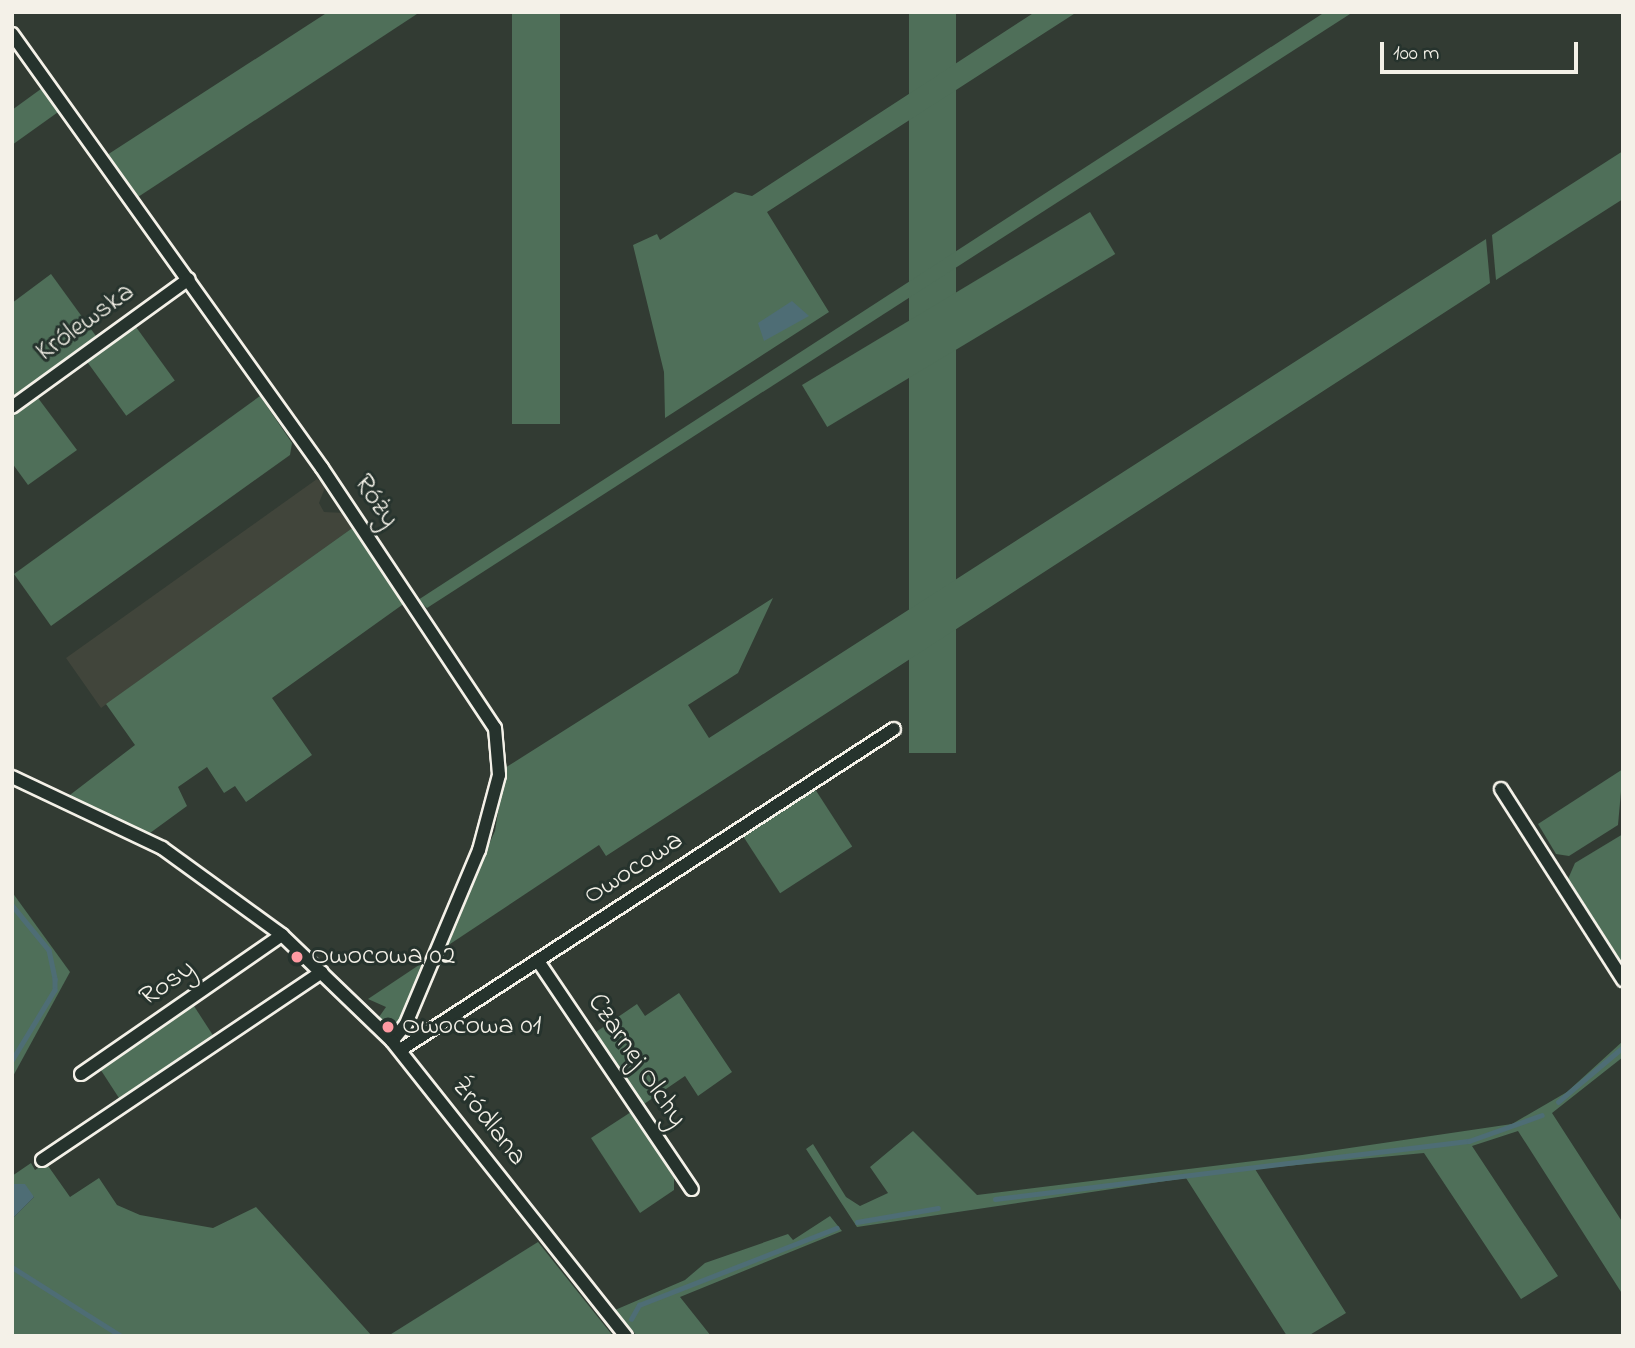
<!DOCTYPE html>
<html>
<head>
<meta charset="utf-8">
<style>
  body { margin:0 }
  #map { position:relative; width:1635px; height:1348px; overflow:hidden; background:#323b33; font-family:"Indie Flower",sans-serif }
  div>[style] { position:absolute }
  .built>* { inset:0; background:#41453b }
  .green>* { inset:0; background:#4f6f59; transform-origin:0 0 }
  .water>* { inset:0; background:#4e6d75 }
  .stream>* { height:4.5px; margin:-2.25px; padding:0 2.25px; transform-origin:2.25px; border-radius:2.25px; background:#4e6d75 }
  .roads { filter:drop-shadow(2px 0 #f4f1e8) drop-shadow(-2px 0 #f4f1e8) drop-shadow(0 2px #f4f1e8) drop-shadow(0 -2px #f4f1e8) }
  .street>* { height:12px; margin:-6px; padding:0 6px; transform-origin:6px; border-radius:6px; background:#26332d }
  .dots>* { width:19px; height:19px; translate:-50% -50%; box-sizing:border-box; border:4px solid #26332d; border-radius:50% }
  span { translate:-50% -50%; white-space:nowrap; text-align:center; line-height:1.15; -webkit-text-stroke:6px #26332d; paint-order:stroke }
  .street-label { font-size:28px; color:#f4f1e8 }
  .poi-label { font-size:28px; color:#f4f1e8 }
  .left { translate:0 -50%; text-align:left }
  .frame { position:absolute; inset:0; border:14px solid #f4f1e8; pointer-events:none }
  .scale { position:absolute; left:1380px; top:42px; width:198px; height:32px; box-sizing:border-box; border:4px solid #f4f1e8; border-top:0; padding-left:9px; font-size:21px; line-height:24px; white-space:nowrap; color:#f4f1e8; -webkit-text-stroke:5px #26332d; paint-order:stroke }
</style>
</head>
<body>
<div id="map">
  <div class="built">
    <i style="clip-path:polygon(317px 479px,326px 485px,319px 503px,324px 512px,345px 513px,354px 527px,101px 708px,66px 658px)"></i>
  </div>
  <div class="green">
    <i style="clip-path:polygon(328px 12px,420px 12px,138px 197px,107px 155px)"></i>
    <i style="left:512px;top:12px;width:48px;height:412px"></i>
    <i style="left:909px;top:12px;width:47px;height:741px"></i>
    <i style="clip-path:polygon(1035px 12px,1077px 12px,767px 212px,829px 312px,665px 418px,664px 372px,633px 245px,657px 234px,660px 240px,735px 192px,752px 196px)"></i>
    <i style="clip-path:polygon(1325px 12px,1350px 14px,427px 608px,418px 600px)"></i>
    <i style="clip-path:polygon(45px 86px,61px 110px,12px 145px,12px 110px)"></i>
    <i style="clip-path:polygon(1623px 151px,1623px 199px,1496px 280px,1492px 235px)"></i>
    <i style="left:1090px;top:212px;width:49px;height:336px;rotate:59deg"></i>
    <i style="clip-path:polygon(1486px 239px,1490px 283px,606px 856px,599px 845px,441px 950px,495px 831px,505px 768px,773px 598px,738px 673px,688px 705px,709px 738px)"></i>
    <i style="clip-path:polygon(51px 274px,96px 336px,12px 397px,12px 303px)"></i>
    <i style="left:136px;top:327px;width:66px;height:60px;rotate:54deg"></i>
    <i style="clip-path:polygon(260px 396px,292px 443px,290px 455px,51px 626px,14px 574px)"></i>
    <i style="clip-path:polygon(38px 398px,77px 450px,28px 485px,12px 463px,12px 417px)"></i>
    <i style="clip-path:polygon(358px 524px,409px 600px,272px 698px,312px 755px,246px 802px,235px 786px,224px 793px,207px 767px,178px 787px,187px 806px,150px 833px,66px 798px,135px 745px,106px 704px)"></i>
    <i style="clip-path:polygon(1623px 769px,1618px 825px,1569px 856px,1556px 854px,1538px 824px)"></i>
    <i style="left:813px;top:786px;width:72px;height:86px;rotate:57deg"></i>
    <i style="clip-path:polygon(1623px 834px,1623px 970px,1568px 879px,1575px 863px)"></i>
    <i style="clip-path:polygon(12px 892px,70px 972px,12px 1078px)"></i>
    <i style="clip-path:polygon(425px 961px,403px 1018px,392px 1028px,379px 1017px,386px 1007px,368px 999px)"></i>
    <i style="clip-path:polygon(679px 993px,732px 1072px,698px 1096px,685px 1076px,644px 1104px,596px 1032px,637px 1004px,645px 1016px)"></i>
    <i style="left:192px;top:1003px;width:42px;height:113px;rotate:57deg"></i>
    <i style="clip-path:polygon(1623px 1041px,1623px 1057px,1552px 1113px,1623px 1223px,1623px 1295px,1518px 1131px,1472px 1146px,1558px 1276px,1521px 1299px,1424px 1153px,1255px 1169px,1346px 1313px,1308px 1336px,1287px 1336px,1186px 1178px,857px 1227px,806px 1149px,813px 1144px,846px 1197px,860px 1206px,888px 1193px,870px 1167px,913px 1131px,977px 1195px,1302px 1155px,1512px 1124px,1567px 1092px)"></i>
    <i style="clip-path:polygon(631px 1112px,674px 1178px,674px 1190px,640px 1213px,591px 1138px)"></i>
    <i style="clip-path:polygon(31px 1163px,35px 1170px,46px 1163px,70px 1197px,99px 1178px,117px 1205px,140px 1215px,213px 1228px,256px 1207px,372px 1336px,12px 1336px,12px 1219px,34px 1197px,12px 1184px,12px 1176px)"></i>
    <i style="clip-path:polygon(830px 1216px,842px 1231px,680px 1297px,711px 1336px,637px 1336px,615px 1310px,685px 1280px,705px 1263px,788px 1234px,793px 1240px)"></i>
    <i style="clip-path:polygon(538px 1242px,613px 1336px,388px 1336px)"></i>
  </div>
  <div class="water">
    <i style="clip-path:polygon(792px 301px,809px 316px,764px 341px,758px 323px)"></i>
    <i style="clip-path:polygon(12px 1184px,25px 1184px,34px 1197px,12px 1219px)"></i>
  </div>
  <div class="stream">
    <i style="left:12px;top:905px;width:58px;rotate:50.6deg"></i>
    <i style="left:49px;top:950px;width:30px;rotate:78deg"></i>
    <i style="left:55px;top:979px;width:11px;rotate:90deg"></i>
    <i style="left:55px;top:990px;width:83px;rotate:121.2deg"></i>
    <i style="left:1558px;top:1102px;width:85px;rotate:-40.2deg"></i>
    <i style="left:995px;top:1199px;width:478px;rotate:-7deg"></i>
    <i style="left:1469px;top:1141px;width:77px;rotate:-19.6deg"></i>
    <i style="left:857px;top:1222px;width:82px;rotate:-9.8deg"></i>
    <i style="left:12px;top:1267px;width:129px;rotate:32.3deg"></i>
    <i style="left:631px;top:1319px;width:16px;rotate:-60deg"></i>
    <i style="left:639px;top:1305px;width:212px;rotate:-21.3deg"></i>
  </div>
  <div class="roads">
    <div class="street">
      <i style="left:12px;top:34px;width:533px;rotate:54.46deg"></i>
      <i style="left:322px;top:468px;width:312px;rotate:56.4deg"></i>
      <i style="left:495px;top:728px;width:47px;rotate:85.1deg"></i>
      <i style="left:499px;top:775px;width:78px;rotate:104.9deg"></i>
      <i style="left:479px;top:850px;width:189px;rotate:112.8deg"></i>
      <i style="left:406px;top:1024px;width:22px;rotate:129deg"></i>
      <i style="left:12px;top:407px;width:218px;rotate:-35.9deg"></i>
      <i style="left:12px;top:777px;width:166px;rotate:25.3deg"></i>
      <i style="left:162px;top:848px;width:148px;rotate:35.9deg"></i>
      <i style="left:282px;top:935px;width:153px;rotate:43.9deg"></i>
      <i style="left:392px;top:1041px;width:377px;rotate:51.6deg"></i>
      <i style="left:1501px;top:789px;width:227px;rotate:57.4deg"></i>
      <i style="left:538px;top:961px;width:275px;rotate:56deg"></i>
      <i style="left:400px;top:1050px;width:589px;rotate:-33.02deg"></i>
      <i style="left:81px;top:1074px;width:244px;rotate:-34.7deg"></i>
      <i style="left:42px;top:1160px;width:337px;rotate:-33.9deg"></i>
    </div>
  </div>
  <div class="dots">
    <i style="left:297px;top:957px;background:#ff9aa2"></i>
    <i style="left:388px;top:1027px;background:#ff9aa2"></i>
  </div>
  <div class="street-label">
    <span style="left:86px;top:323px;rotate:-36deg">Królewska</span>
    <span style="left:375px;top:502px;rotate:56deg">Róży</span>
    <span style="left:634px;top:869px;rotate:-33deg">Owocowa</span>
    <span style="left:168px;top:984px;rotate:-35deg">Rosy</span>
    <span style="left:636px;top:1061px;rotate:56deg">Czarnej Olchy</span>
    <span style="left:488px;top:1122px;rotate:52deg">Źródlana</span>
  </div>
  <div class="poi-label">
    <span class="left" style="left:311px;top:957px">Owocowa 02</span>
    <span class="left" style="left:402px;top:1027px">Owocowa 01</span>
  </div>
  <div class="frame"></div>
  <div class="scale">100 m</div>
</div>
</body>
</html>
